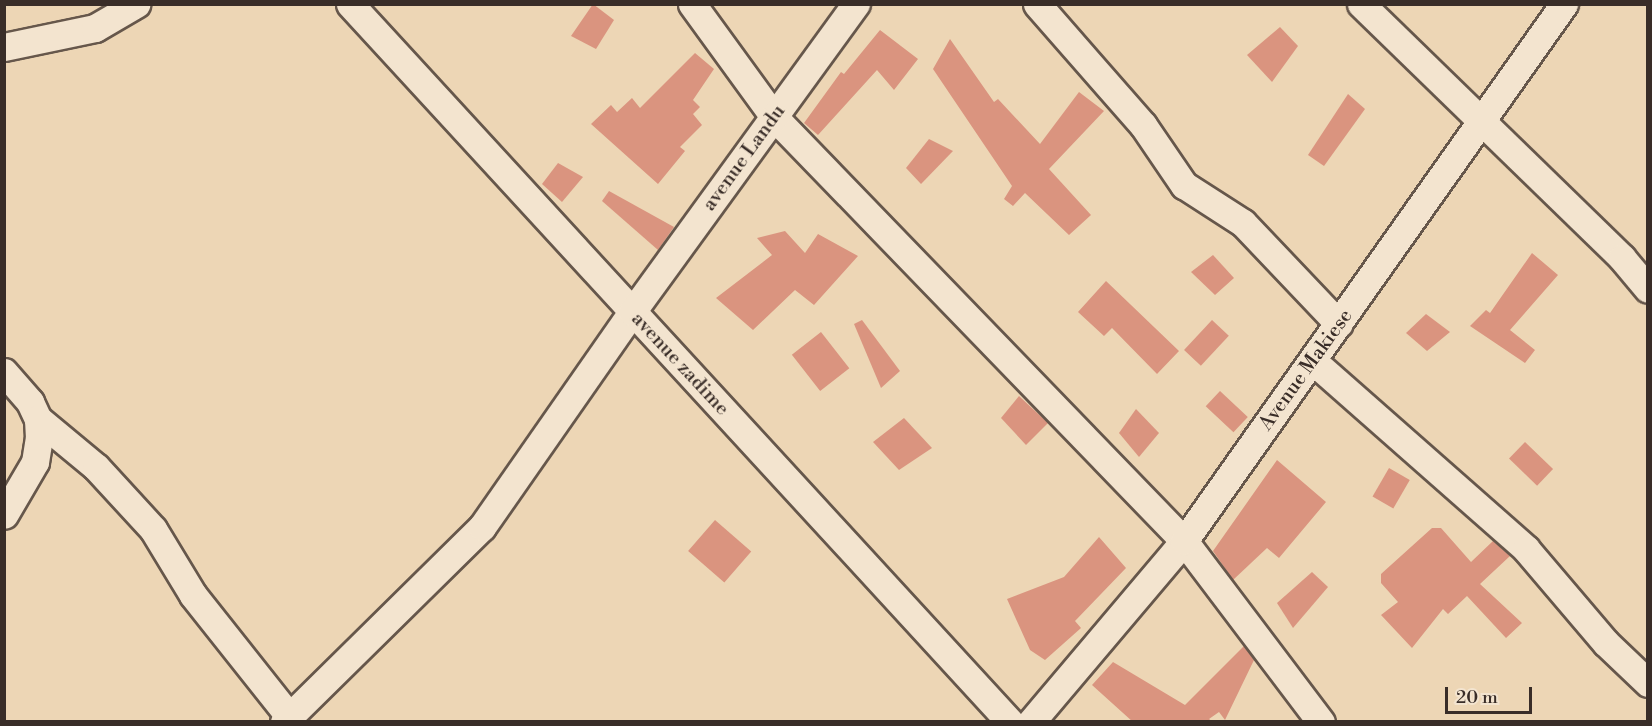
<!DOCTYPE html>
<html>
<head>
<meta charset="utf-8">
<style>
  body { margin:0 }
  #map { position:relative; width:1652px; height:726px; overflow:hidden; background:#edd6b5; font-family:"Libre Bodoni",serif }
  div>[style] { position:absolute }
  .building>* { inset:0; background:#da947f; transform-origin:0 0 }
  .roads { filter:drop-shadow(2px 0 #66574b) drop-shadow(-2px 0 #66574b) drop-shadow(0 2px #66574b) drop-shadow(0 -2px #66574b) }
  .minor>* { height:27px; margin:-13.5px; padding:0 13.5px; transform-origin:13.5px; border-radius:13.5px; background:#f3e4cf }
  span { translate:-50% -50%; white-space:nowrap; text-align:center; line-height:1.15; -webkit-text-stroke:4.5px #f3e4cf; paint-order:stroke }
  .street-label { font-size:20px; color:#392d28 }
  .frame { position:absolute; inset:0; border:6px solid #392d28; pointer-events:none }
  .scale { position:absolute; left:1445px; top:687px; width:87px; height:27px; box-sizing:border-box; border:3px solid #392d28; border-top:0; padding-left:8px; font-size:18px; line-height:21px; white-space:nowrap; color:#392d28; -webkit-text-stroke:4px #f3e4cf; paint-order:stroke }
</style>
</head>
<body>
<div id="map">
  <div class="building">
    <i style="clip-path:polygon(593px 4px,614px 20px,596px 49px,571px 36px)"></i>
    <i style="clip-path:polygon(1280px 27px,1298px 46px,1272px 82px,1247px 55px)"></i>
    <i style="clip-path:polygon(880px 30px,918px 59px,894px 90px,877px 70px,818px 135px,804px 123px,841px 72px,844px 74px)"></i>
    <i style="clip-path:polygon(950px 39px,994px 102px,998px 99px,1040px 144px,1079px 92px,1104px 111px,1049px 169px,1091px 215px,1069px 235px,1025px 193px,1013px 206px,1004px 199px,1012px 186px,933px 69px)"></i>
    <i style="clip-path:polygon(695px 53px,714px 69px,693px 100px,700px 107px,693px 114px,702px 125px,680px 147px,685px 151px,658px 184px,591px 124px,611px 105px,617px 112px,632px 98px,640px 108px)"></i>
    <i style="clip-path:polygon(1348px 94px,1365px 109px,1324px 166px,1308px 155px)"></i>
    <i style="clip-path:polygon(929px 139px,953px 151px,921px 184px,906px 168px)"></i>
    <i style="clip-path:polygon(558px 163px,583px 177px,562px 202px,542px 184px)"></i>
    <i style="clip-path:polygon(609px 191px,674px 227px,658px 250px,602px 201px)"></i>
    <i style="clip-path:polygon(785px 231px,805px 253px,818px 234px,858px 256px,814px 305px,795px 290px,753px 330px,716px 298px,772px 255px,757px 238px)"></i>
    <i style="clip-path:polygon(1532px 253px,1558px 275px,1510px 330px,1535px 350px,1525px 363px,1470px 326px,1486px 310px,1490px 313px)"></i>
    <i style="clip-path:polygon(1213px 255px,1234px 278px,1215px 295px,1191px 272px)"></i>
    <i style="clip-path:polygon(1106px 281px,1179px 351px,1157px 374px,1112px 328px,1104px 336px,1078px 312px)"></i>
    <i style="clip-path:polygon(1426px 314px,1450px 332px,1427px 351px,1406px 333px)"></i>
    <i style="clip-path:polygon(862px 320px,900px 371px,881px 388px,854px 324px)"></i>
    <i style="left:1212px;top:320px;width:23px;height:41px;rotate:43deg"></i>
    <i style="left:821px;top:332px;width:46px;height:37px;rotate:52deg"></i>
    <i style="left:1220px;top:391px;width:38px;height:21px;rotate:43deg"></i>
    <i style="clip-path:polygon(1019px 396px,1048px 423px,1026px 445px,1001px 418px)"></i>
    <i style="clip-path:polygon(1136px 409px,1159px 433px,1139px 457px,1119px 433px)"></i>
    <i style="clip-path:polygon(904px 418px,932px 448px,899px 470px,873px 442px)"></i>
    <i style="left:1525px;top:442px;width:39px;height:23px;rotate:44deg"></i>
    <i style="clip-path:polygon(1277px 460px,1326px 502px,1279px 558px,1267px 548px,1233px 580px,1213px 551px)"></i>
    <i style="left:1389px;top:468px;width:24px;height:33px;rotate:30deg"></i>
    <i style="left:715px;top:520px;width:48px;height:41px;rotate:41deg"></i>
    <i style="clip-path:polygon(1432px 528px,1441px 528px,1471px 562px,1493px 541px,1510px 556px,1480px 584px,1522px 623px,1506px 638px,1467px 596px,1448px 614px,1443px 609px,1412px 648px,1381px 615px,1398px 602px,1381px 583px,1381px 574px)"></i>
    <i style="clip-path:polygon(1099px 537px,1126px 568px,1075px 621px,1081px 628px,1045px 660px,1030px 650px,1007px 599px,1064px 577px)"></i>
    <i style="clip-path:polygon(1312px 572px,1328px 587px,1293px 628px,1277px 603px)"></i>
    <i style="clip-path:polygon(1244px 646px,1254px 660px,1225px 720px,1219px 712px,1209px 719px,1213px 722px,1133px 722px,1092px 685px,1113px 662px,1185px 705px)"></i>
  </div>
  <div class="roads">
    <div class="minor">
      <i style="left:350px;top:4px;width:975px;rotate:47.41deg"></i>
      <i style="left:692px;top:4px;width:140px;rotate:54deg"></i>
      <i style="left:774px;top:117px;width:590px;rotate:45.96deg"></i>
      <i style="left:1184px;top:541px;width:227px;rotate:52.9deg"></i>
      <i style="left:1037px;top:4px;width:161px;rotate:48.8deg"></i>
      <i style="left:1143px;top:125px;width:73px;rotate:55.7deg"></i>
      <i style="left:1184px;top:185px;width:70px;rotate:32.8deg"></i>
      <i style="left:1243px;top:223px;width:139px;rotate:46.5deg"></i>
      <i style="left:1361px;top:4px;width:364px;rotate:44.2deg"></i>
      <i style="left:1622px;top:258px;width:40px;rotate:50deg"></i>
      <i style="left:4px;top:47px;width:93px;rotate:-11.8deg"></i>
      <i style="left:95px;top:28px;width:48px;rotate:-30.3deg"></i>
      <i style="left:1313px;top:361px;width:284px;rotate:41.4deg"></i>
      <i style="left:1526px;top:549px;width:123px;rotate:49.6deg"></i>
      <i style="left:1606px;top:643px;width:58px;rotate:43.6deg"></i>
      <i style="left:4px;top:372px;width:40px;rotate:49deg"></i>
      <i style="left:30px;top:402px;width:19px;rotate:65deg"></i>
      <i style="left:38px;top:419px;width:18px;rotate:87deg"></i>
      <i style="left:39px;top:437px;width:25px;rotate:99deg"></i>
      <i style="left:35px;top:462px;width:61px;rotate:120.3deg"></i>
      <i style="left:38px;top:419px;width:75px;rotate:39.6deg"></i>
      <i style="left:96px;top:467px;width:84px;rotate:47.4deg"></i>
      <i style="left:153px;top:529px;width:77px;rotate:58.8deg"></i>
      <i style="left:193px;top:595px;width:154px;rotate:51.6deg"></i>
      <i style="left:284px;top:722px;width:278px;rotate:-44.6deg"></i>
      <i style="left:482px;top:527px;width:262px;rotate:-55.1deg"></i>
      <i style="left:632px;top:312px;width:381px;rotate:-54deg"></i>
      <i style="left:1031px;top:722px;width:237px;rotate:-49.8deg"></i>
      <i style="left:1184px;top:541px;width:658px;rotate:-54.72deg"></i>
    </div>
  </div>
  <div class="street-label">
    <span style="left:744px;top:158px;rotate:-54deg">avenue Landu</span>
    <span style="left:680px;top:364px;rotate:47deg">avenue zadime</span>
    <span style="left:1306px;top:370px;rotate:-54deg">Avenue Makiese</span>
  </div>
  <div class="frame"></div>
  <div class="scale">20 m</div>
</div>
</body>
</html>
